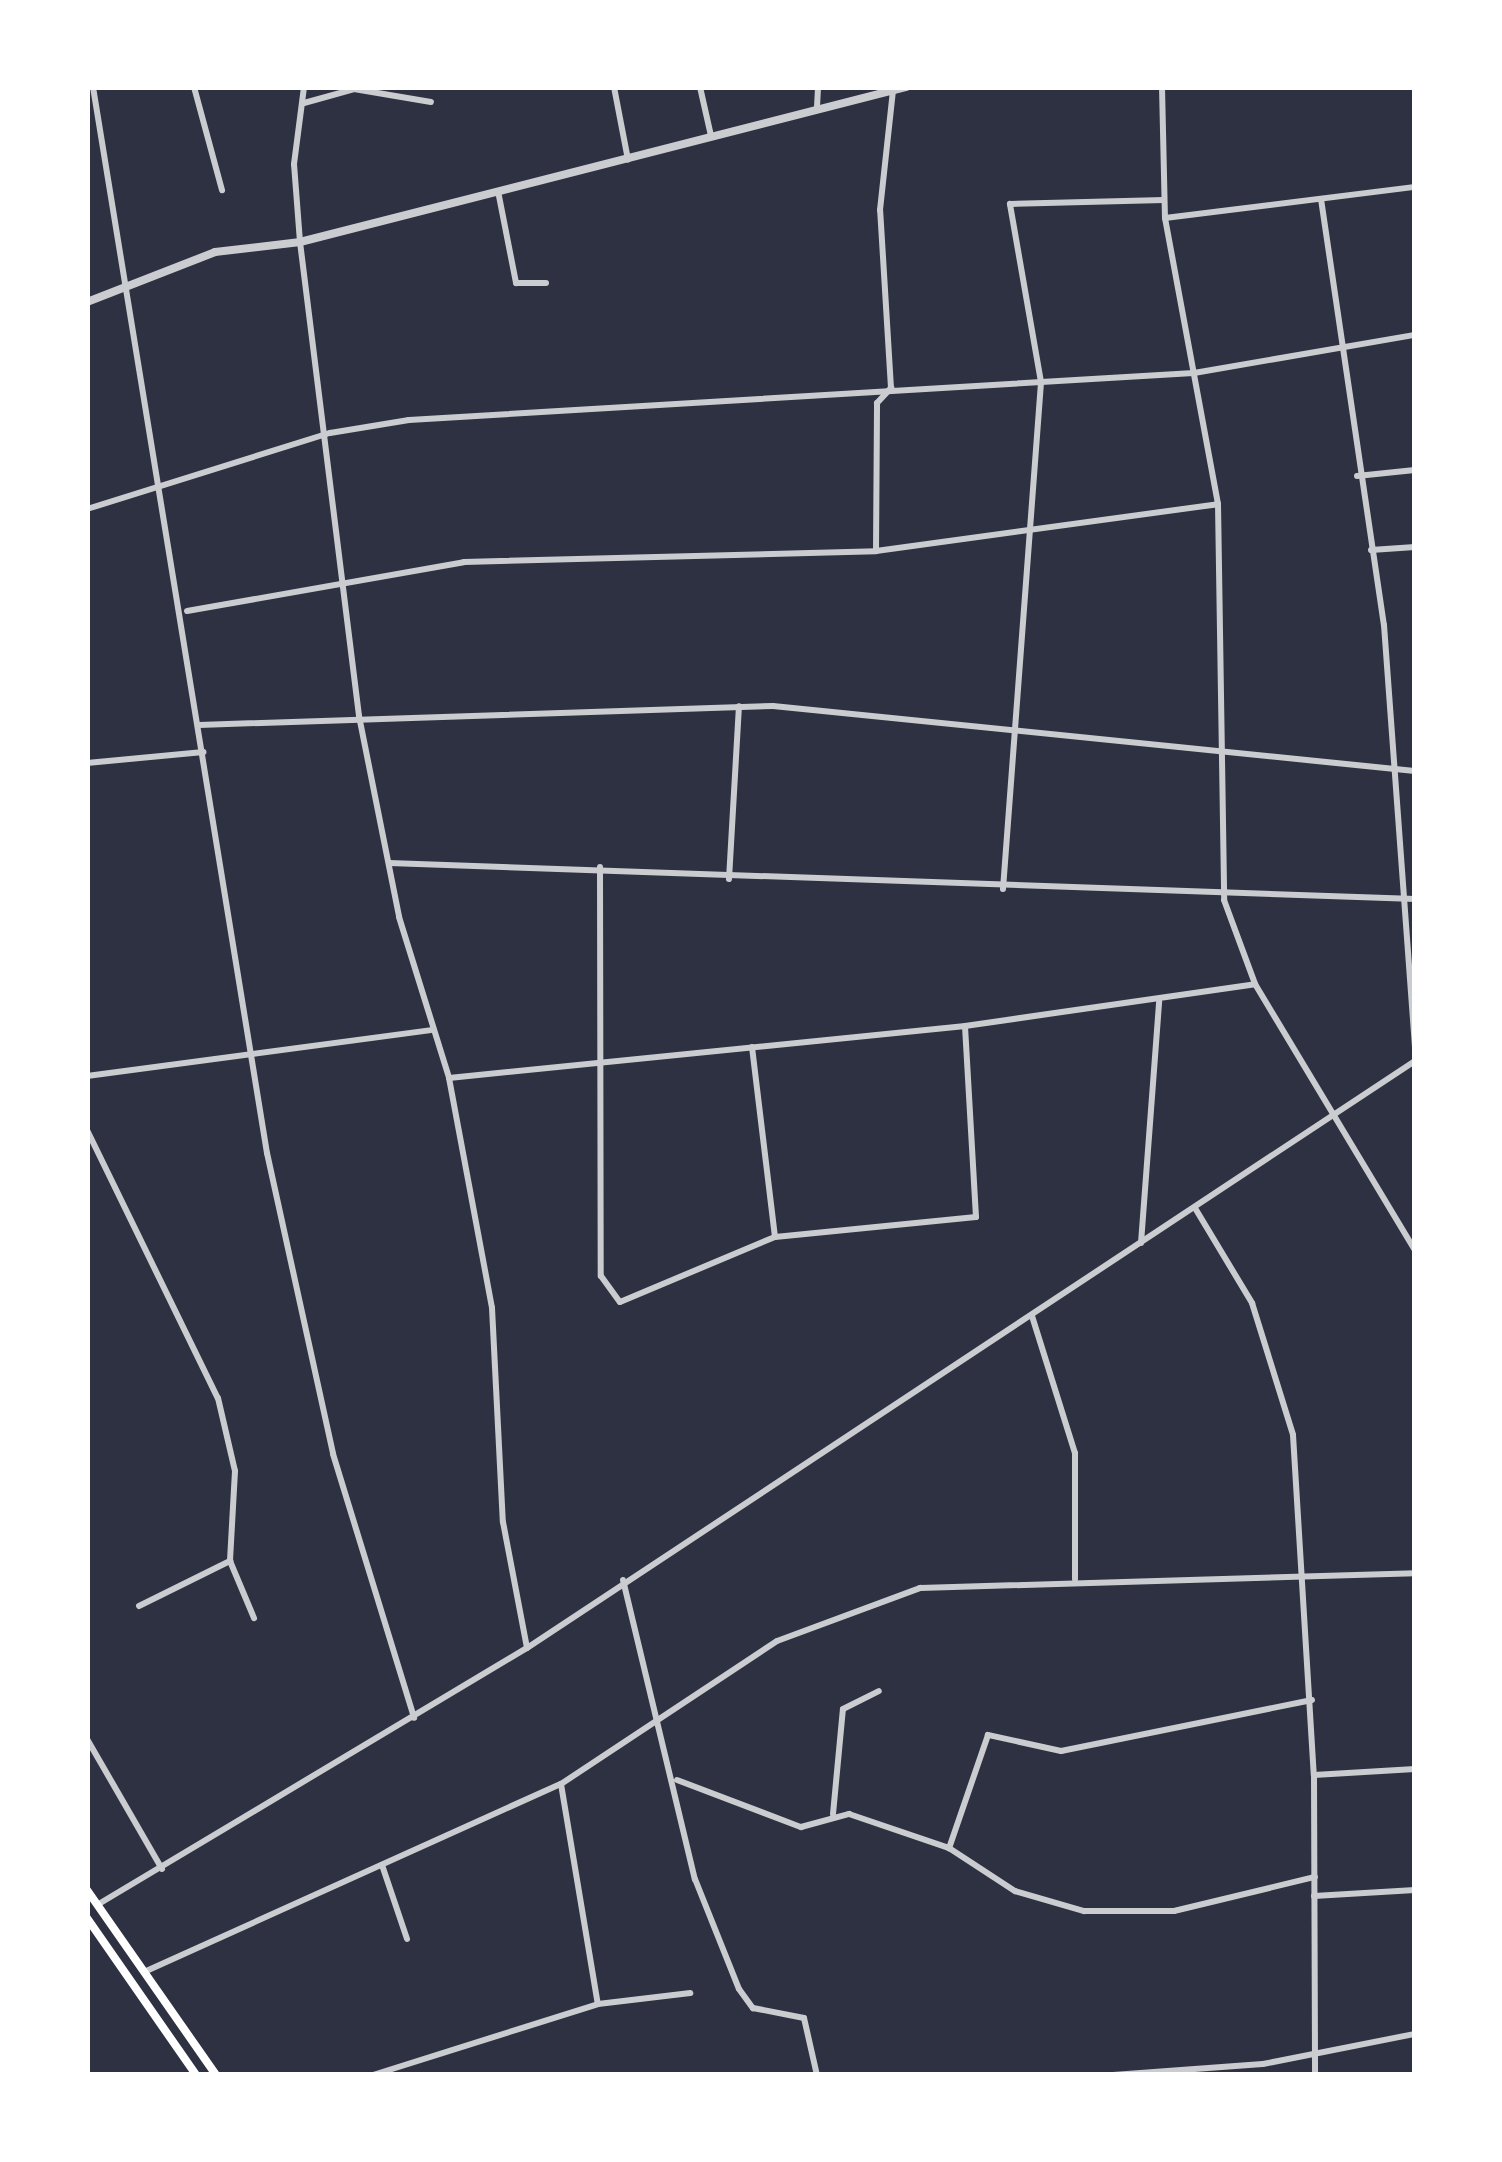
<!DOCTYPE html>
<html>
<head>
<meta charset="utf-8">
<style>
  body { margin:0 }
  #map { position:relative; width:1502px; height:2162px; overflow:hidden; background:#2d3142; font-family:Cabin,sans-serif }
  div>[style] { position:absolute }
  .minor>* { height:6px; margin:-3px; padding:0 3px; transform-origin:3px; border-radius:3px; background:#caccd0 }
  .tertiary>* { height:8px; margin:-4px; padding:0 4px; transform-origin:4px; border-radius:4px; background:#caccd0 }
  .secondary>* { height:8px; margin:-4px; padding:0 4px; transform-origin:4px; border-radius:4px; background:#fff }
  span { translate:-50% -50%; white-space:nowrap; text-align:center; line-height:1.15; -webkit-text-stroke:9px #fff; paint-order:stroke }
  .frame { position:absolute; inset:0; border:90px solid #fff; pointer-events:none }
</style>
</head>
<body>
<div id="map">
  <div class="minor">
    <i style="left:93px;top:87px;width:1080px;rotate:80.73deg"></i>
    <i style="left:267px;top:1153px;width:308px;rotate:77.6deg"></i>
    <i style="left:333px;top:1454px;width:276px;rotate:72.9deg"></i>
    <i style="left:194px;top:87px;width:107px;rotate:74.8deg"></i>
    <i style="left:304px;top:87px;width:78px;rotate:97.4deg"></i>
    <i style="left:294px;top:164px;width:78px;rotate:85.6deg"></i>
    <i style="left:300px;top:242px;width:478px;rotate:82.9deg"></i>
    <i style="left:359px;top:716px;width:205px;rotate:78.7deg"></i>
    <i style="left:399px;top:917px;width:169px;rotate:72.7deg"></i>
    <i style="left:449px;top:1078px;width:234px;rotate:79.4deg"></i>
    <i style="left:492px;top:1308px;width:214px;rotate:87.1deg"></i>
    <i style="left:503px;top:1522px;width:128px;rotate:79.2deg"></i>
    <i style="left:614px;top:87px;width:74px;rotate:79.1deg"></i>
    <i style="left:700px;top:87px;width:50px;rotate:77.3deg"></i>
    <i style="left:1162px;top:87px;width:131px;rotate:88.7deg"></i>
    <i style="left:1165px;top:218px;width:291px;rotate:79.5deg"></i>
    <i style="left:1218px;top:504px;width:396px;rotate:89.1deg"></i>
    <i style="left:1224px;top:900px;width:90px;rotate:69.7deg"></i>
    <i style="left:1255px;top:984px;width:310px;rotate:59deg"></i>
    <i style="left:304px;top:103px;width:52px;rotate:-15.6deg"></i>
    <i style="left:354px;top:89px;width:78px;rotate:9.6deg"></i>
    <i style="left:817px;top:107px;width:20px;rotate:-87deg"></i>
    <i style="left:498px;top:191px;width:94px;rotate:78.9deg"></i>
    <i style="left:516px;top:283px;width:30px"></i>
    <i style="left:1321px;top:199px;width:431px;rotate:81.6deg"></i>
    <i style="left:1384px;top:625px;width:428px;rotate:85.8deg"></i>
    <i style="left:1165px;top:218px;width:252px;rotate:-7.1deg"></i>
    <i style="left:1357px;top:476px;width:58px;rotate:-5.9deg"></i>
    <i style="left:87px;top:509px;width:255px;rotate:-17.4deg"></i>
    <i style="left:330px;top:433px;width:80px;rotate:-9.3deg"></i>
    <i style="left:409px;top:420px;width:786px;rotate:-3.43deg"></i>
    <i style="left:1194px;top:373px;width:224px;rotate:-9.8deg"></i>
    <i style="left:1371px;top:550px;width:44px;rotate:-3.9deg"></i>
    <i style="left:876px;top:551px;width:148px;rotate:-89.6deg"></i>
    <i style="left:877px;top:403px;width:21px;rotate:-47deg"></i>
    <i style="left:891px;top:388px;width:178px;rotate:-93.5deg"></i>
    <i style="left:880px;top:210px;width:121px;rotate:-83.8deg"></i>
    <i style="left:187px;top:611px;width:281px;rotate:-10deg"></i>
    <i style="left:464px;top:562px;width:412px;rotate:-1.5deg"></i>
    <i style="left:876px;top:551px;width:345px;rotate:-7.8deg"></i>
    <i style="left:199px;top:725px;width:574px;rotate:-1.9deg"></i>
    <i style="left:773px;top:706px;width:645px;rotate:5.78deg"></i>
    <i style="left:87px;top:763px;width:117px;rotate:-5.4deg"></i>
    <i style="left:389px;top:863px;width:1027px;rotate:2.01deg"></i>
    <i style="left:600px;top:867px;width:409px;rotate:89.9deg"></i>
    <i style="left:601px;top:1276px;width:32px;rotate:54deg"></i>
    <i style="left:620px;top:1302px;width:168px;rotate:-22.8deg"></i>
    <i style="left:775px;top:1237px;width:202px;rotate:-5.7deg"></i>
    <i style="left:976px;top:1217px;width:191px;rotate:-93.3deg"></i>
    <i style="left:729px;top:879px;width:173px;rotate:-86.7deg"></i>
    <i style="left:1003px;top:889px;width:508px;rotate:-85.71deg"></i>
    <i style="left:1041px;top:382px;width:181px;rotate:-99.9deg"></i>
    <i style="left:1010px;top:204px;width:154px;rotate:-1.5deg"></i>
    <i style="left:752px;top:1047px;width:191px;rotate:83.1deg"></i>
    <i style="left:87px;top:1076px;width:347px;rotate:-7.6deg"></i>
    <i style="left:449px;top:1078px;width:519px;rotate:-5.75deg"></i>
    <i style="left:965px;top:1026px;width:293px;rotate:-8.2deg"></i>
    <i style="left:87px;top:1130px;width:298px;rotate:64deg"></i>
    <i style="left:218px;top:1398px;width:75px;rotate:76.9deg"></i>
    <i style="left:235px;top:1471px;width:90px;rotate:93.2deg"></i>
    <i style="left:230px;top:1561px;width:62px;rotate:67.2deg"></i>
    <i style="left:1195px;top:1208px;width:111px;rotate:59deg"></i>
    <i style="left:1252px;top:1303px;width:138px;rotate:72.7deg"></i>
    <i style="left:1293px;top:1435px;width:341px;rotate:86.5deg"></i>
    <i style="left:1314px;top:1775px;width:101px;rotate:-3.4deg"></i>
    <i style="left:1141px;top:1243px;width:242px;rotate:-85.7deg"></i>
    <i style="left:1032px;top:1316px;width:144px;rotate:72.6deg"></i>
    <i style="left:1075px;top:1453px;width:126px;rotate:90deg"></i>
    <i style="left:623px;top:1580px;width:308px;rotate:76.5deg"></i>
    <i style="left:695px;top:1879px;width:118px;rotate:68.2deg"></i>
    <i style="left:739px;top:1989px;width:24px;rotate:54deg"></i>
    <i style="left:753px;top:2008px;width:52px;rotate:11.1deg"></i>
    <i style="left:804px;top:2018px;width:58px;rotate:77.2deg"></i>
    <i style="left:139px;top:1606px;width:102px;rotate:-26.3deg"></i>
    <i style="left:1312px;top:1700px;width:256px;rotate:168.5deg"></i>
    <i style="left:1061px;top:1751px;width:75px;rotate:-167.6deg"></i>
    <i style="left:988px;top:1735px;width:120px;rotate:109deg"></i>
    <i style="left:949px;top:1848px;width:79px;rotate:33.1deg"></i>
    <i style="left:1015px;top:1891px;width:72px;rotate:16.2deg"></i>
    <i style="left:1084px;top:1911px;width:90px"></i>
    <i style="left:1174px;top:1911px;width:145px;rotate:-13.6deg"></i>
    <i style="left:87px;top:1739px;width:150px;rotate:60deg"></i>
    <i style="left:1314px;top:1775px;width:300px;rotate:89.8deg"></i>
    <i style="left:677px;top:1780px;width:133px;rotate:20.8deg"></i>
    <i style="left:801px;top:1827px;width:50px;rotate:-15.2deg"></i>
    <i style="left:849px;top:1814px;width:106px;rotate:18.8deg"></i>
    <i style="left:561px;top:1784px;width:223px;rotate:80.5deg"></i>
    <i style="left:833px;top:1814px;width:105px;rotate:-84.6deg"></i>
    <i style="left:843px;top:1709px;width:40px;rotate:-26.6deg"></i>
    <i style="left:382px;top:1865px;width:78px;rotate:71.3deg"></i>
    <i style="left:1314px;top:1896px;width:101px;rotate:-3.4deg"></i>
    <i style="left:97px;top:1905px;width:501px;rotate:-30.87deg"></i>
    <i style="left:527px;top:1648px;width:1064px;rotate:-33.47deg"></i>
    <i style="left:144px;top:1972px;width:457px;rotate:-24.3deg"></i>
    <i style="left:561px;top:1784px;width:259px;rotate:-33.5deg"></i>
    <i style="left:777px;top:1641px;width:153px;rotate:-20.3deg"></i>
    <i style="left:920px;top:1588px;width:495px;rotate:-1.7deg"></i>
    <i style="left:373px;top:2075px;width:236px;rotate:-17.5deg"></i>
    <i style="left:598px;top:2004px;width:93px;rotate:-6.8deg"></i>
    <i style="left:1113px;top:2075px;width:150px;rotate:-4.2deg"></i>
    <i style="left:1263px;top:2064px;width:155px;rotate:-11.2deg"></i>
  </div>
  <div class="tertiary">
    <i style="left:87px;top:302px;width:137px;rotate:-21.3deg"></i>
    <i style="left:215px;top:252px;width:86px;rotate:-6.7deg"></i>
    <i style="left:300px;top:242px;width:626px;rotate:-14.35deg"></i>
  </div>
  <div class="secondary">
    <i style="left:87px;top:1890px;width:226px;rotate:55.1deg"></i>
    <i style="left:87px;top:1918px;width:191px;rotate:55.2deg"></i>
  </div>
  <div class="frame"></div>
</div>
</body>
</html>
